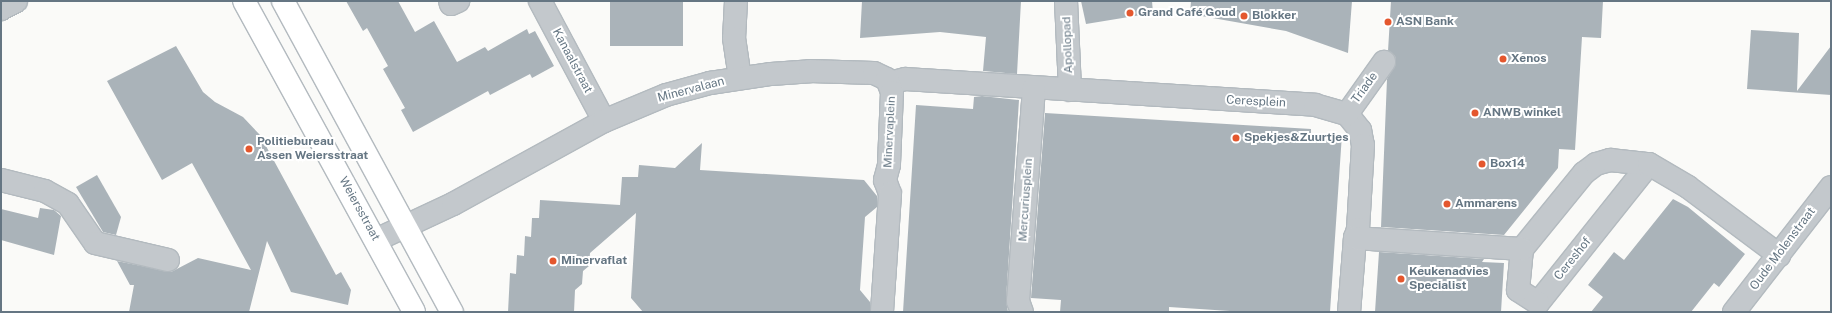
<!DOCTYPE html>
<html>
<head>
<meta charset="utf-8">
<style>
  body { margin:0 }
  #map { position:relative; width:1832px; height:313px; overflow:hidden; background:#fafaf8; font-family:"Public Sans",sans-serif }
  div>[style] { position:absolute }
  .building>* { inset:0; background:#aab3b9; transform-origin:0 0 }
  .roads { filter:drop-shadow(1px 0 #b3babf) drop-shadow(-1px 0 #b3babf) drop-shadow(0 1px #b3babf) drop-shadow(0 -1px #b3babf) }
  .street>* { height:22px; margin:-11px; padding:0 11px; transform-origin:11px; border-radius:11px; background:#c3c8cc }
  .secondary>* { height:22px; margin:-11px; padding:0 11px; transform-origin:11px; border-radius:11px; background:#fff }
  .dots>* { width:11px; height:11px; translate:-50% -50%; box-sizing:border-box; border:2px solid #fff; border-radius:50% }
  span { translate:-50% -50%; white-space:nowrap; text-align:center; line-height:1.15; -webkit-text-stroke:4px #fff; paint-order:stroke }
  .poi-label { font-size:12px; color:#657683; font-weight:700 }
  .left { translate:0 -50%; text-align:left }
  .street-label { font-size:12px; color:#657683 }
  .frame { position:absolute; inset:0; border:2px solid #657683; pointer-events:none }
</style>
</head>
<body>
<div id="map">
  <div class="building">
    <i style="clip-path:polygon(346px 1px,398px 1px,415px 32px,434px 21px,457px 62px,485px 47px,488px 51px,527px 29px,529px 34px,535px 31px,554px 66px,532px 78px,530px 74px,490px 95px,488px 91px,413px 132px,401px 110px,405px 108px,383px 69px,388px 66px,367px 28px,363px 31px)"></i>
    <i style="left:610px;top:1px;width:73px;height:45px"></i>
    <i style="clip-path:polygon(862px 1px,1021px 1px,1017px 74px,983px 71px,986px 37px,940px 32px,860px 38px)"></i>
    <i style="clip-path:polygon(1081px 1px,1152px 1px,1153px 13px,1086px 24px)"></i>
    <i style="clip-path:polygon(1191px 1px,1352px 1px,1348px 53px,1286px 31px,1190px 14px)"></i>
    <i style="clip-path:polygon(1391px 1px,1603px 1px,1601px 38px,1582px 37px,1575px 150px,1559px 149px,1558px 168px,1504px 235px,1381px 227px,1387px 79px,1396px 63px,1395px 56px,1388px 51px)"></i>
    <i style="clip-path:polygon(1751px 30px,1799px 33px,1797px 91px,1831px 46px,1831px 95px,1747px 89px)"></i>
    <i style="clip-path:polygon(176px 46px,203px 92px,215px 102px,243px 117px,260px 135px,336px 275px,341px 272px,351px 290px,348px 305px,291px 292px,267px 241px,249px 312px,129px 312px,134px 285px,130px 285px,117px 261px,171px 272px,198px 258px,251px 270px,192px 163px,162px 180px,107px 81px)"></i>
    <i style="clip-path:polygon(982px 96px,1019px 100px,1006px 300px,1008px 312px,903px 312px,916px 105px,973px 109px,974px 97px)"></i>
    <i style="clip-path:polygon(1045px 113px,1311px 129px,1311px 133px,1342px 134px,1330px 312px,1245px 312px,1169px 307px,1169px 312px,1060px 312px,1061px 300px,1031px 298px)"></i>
    <i style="clip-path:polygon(702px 143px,700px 170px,864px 180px,877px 196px,877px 207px,865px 217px,860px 290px,870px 302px,870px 312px,643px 312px,631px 298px,636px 213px,590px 253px,589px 266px,583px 271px,582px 284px,575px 290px,574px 312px,508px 312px,510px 273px,516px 274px,517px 255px,524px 256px,525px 236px,531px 237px,532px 218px,539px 218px,540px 200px,620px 205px,622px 177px,638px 177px,639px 165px,675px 168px)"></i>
    <i style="clip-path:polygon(97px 175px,121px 217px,116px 235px,103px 232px,76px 187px)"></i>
    <i style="clip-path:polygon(1673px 199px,1688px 207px,1745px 254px,1719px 287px,1714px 283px,1691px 312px,1591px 312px,1603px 297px,1588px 285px,1614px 252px,1624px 260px)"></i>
    <i style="clip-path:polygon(40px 208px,54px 210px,61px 216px,54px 255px,1px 240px,1px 209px,38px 218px)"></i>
    <i style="clip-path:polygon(1379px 252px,1484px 259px,1482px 262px,1504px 263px,1501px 312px,1375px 312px)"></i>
  </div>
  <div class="roads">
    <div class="street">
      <i style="left:450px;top:1px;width:3px;rotate:72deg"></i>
      <i style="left:451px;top:4px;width:8px;rotate:-23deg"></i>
      <i style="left:540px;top:1px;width:136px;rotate:61.9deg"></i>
      <i style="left:736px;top:1px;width:37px;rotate:93deg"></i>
      <i style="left:734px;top:38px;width:40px;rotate:81.5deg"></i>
      <i style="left:1066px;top:1px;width:89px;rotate:87.4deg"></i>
      <i style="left:1px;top:9px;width:17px;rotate:-28deg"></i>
      <i style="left:890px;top:83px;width:16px;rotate:-15deg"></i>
      <i style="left:905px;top:79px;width:411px;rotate:3.6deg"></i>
      <i style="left:1315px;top:105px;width:33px;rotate:16deg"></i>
      <i style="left:1347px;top:114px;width:21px;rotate:51deg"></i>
      <i style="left:1360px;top:130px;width:15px;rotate:79deg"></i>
      <i style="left:1363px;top:145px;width:84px;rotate:93.4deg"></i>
      <i style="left:1358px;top:229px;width:9px;rotate:108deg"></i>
      <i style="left:1355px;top:238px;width:74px;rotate:94.6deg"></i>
      <i style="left:1347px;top:114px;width:64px;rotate:-54.6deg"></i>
      <i style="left:1649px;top:164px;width:178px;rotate:128.6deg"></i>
      <i style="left:1538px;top:303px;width:24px;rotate:-147deg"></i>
      <i style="left:1518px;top:290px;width:41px;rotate:-84.4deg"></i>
      <i style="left:1522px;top:249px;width:98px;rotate:-50.8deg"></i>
      <i style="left:1584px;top:173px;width:15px;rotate:-37deg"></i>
      <i style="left:1596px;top:164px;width:15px;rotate:-16deg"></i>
      <i style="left:1610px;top:160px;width:39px;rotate:6deg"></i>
      <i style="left:1649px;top:164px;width:45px;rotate:30.5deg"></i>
      <i style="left:1688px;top:187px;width:114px;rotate:36.8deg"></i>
      <i style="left:1px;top:180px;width:45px;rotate:14deg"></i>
      <i style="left:45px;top:191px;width:26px;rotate:29deg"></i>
      <i style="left:68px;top:204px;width:47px;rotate:55.3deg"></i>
      <i style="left:95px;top:243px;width:75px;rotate:13.1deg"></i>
      <i style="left:1355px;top:238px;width:167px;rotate:3.8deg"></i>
      <i style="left:376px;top:240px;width:85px;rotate:-25.1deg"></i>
      <i style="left:453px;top:204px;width:172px;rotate:-28.8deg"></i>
      <i style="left:604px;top:121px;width:67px;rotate:-22.8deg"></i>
      <i style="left:666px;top:95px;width:46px;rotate:-15.3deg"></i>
      <i style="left:710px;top:83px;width:62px;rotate:-8.4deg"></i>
      <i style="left:771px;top:74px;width:39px;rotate:-4deg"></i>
      <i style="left:810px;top:71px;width:64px;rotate:1.8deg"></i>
      <i style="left:874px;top:73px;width:14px;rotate:25deg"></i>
      <i style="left:887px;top:79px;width:14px;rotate:69deg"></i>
      <i style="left:892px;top:92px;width:73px;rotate:92.4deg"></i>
      <i style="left:889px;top:165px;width:16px;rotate:105deg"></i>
      <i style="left:885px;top:180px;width:15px;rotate:70deg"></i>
      <i style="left:890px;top:194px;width:118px;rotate:93.9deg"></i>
      <i style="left:1022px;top:312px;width:12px;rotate:-110deg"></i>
      <i style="left:1018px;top:301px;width:214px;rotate:-85.7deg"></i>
      <i style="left:1734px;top:312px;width:158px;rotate:-52.2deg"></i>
    </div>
    <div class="secondary">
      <i style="left:244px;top:1px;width:354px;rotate:61.3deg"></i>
      <i style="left:283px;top:1px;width:354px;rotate:61.5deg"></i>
    </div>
  </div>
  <div class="dots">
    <i style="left:1130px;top:13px;background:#e4572e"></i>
    <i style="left:1244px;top:16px;background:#e4572e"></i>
    <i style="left:1388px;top:22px;background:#e4572e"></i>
    <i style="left:1503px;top:59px;background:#e4572e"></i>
    <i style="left:1475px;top:113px;background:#e4572e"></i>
    <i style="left:1236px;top:138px;background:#e4572e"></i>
    <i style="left:249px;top:149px;background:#e4572e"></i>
    <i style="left:1482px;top:164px;background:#e4572e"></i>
    <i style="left:1447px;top:204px;background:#e4572e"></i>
    <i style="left:553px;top:261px;background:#e4572e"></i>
    <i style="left:1401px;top:279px;background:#e4572e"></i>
  </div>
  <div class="poi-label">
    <span class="left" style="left:1138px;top:13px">Grand Café Goud</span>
    <span class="left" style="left:1252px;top:16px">Blokker</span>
    <span class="left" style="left:1396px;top:22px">ASN Bank</span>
    <span class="left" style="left:1511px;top:59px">Xenos</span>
    <span class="left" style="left:1483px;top:113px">ANWB winkel</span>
    <span class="left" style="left:1244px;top:138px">Spekjes&amp;Zuurtjes</span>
    <span class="left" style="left:257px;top:149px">Politiebureau<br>Assen Weiersstraat</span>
    <span class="left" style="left:1490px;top:164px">Box14</span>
    <span class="left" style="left:1455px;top:204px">Ammarens</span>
    <span class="left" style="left:561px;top:261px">Minervaflat</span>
    <span class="left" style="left:1409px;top:279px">Keukenadvies<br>Specialist</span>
  </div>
  <div class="street-label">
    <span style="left:1068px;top:45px;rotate:-92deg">Apollopad</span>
    <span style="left:572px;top:61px;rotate:62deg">Kanaalstraat</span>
    <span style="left:1365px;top:88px;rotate:-54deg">Triade</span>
    <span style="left:691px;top:90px;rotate:-15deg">Minervalaan</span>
    <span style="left:1256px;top:102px;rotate:3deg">Ceresplein</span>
    <span style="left:890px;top:132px;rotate:-87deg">Minervaplein</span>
    <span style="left:1026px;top:200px;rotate:-86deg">Mercuriusplein</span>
    <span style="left:359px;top:209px;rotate:61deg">Weiersstraat</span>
    <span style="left:1783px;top:249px;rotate:-53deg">Oude Molenstraat</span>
    <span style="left:1573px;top:259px;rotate:-51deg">Cereshof</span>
  </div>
  <div class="frame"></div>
</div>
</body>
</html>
